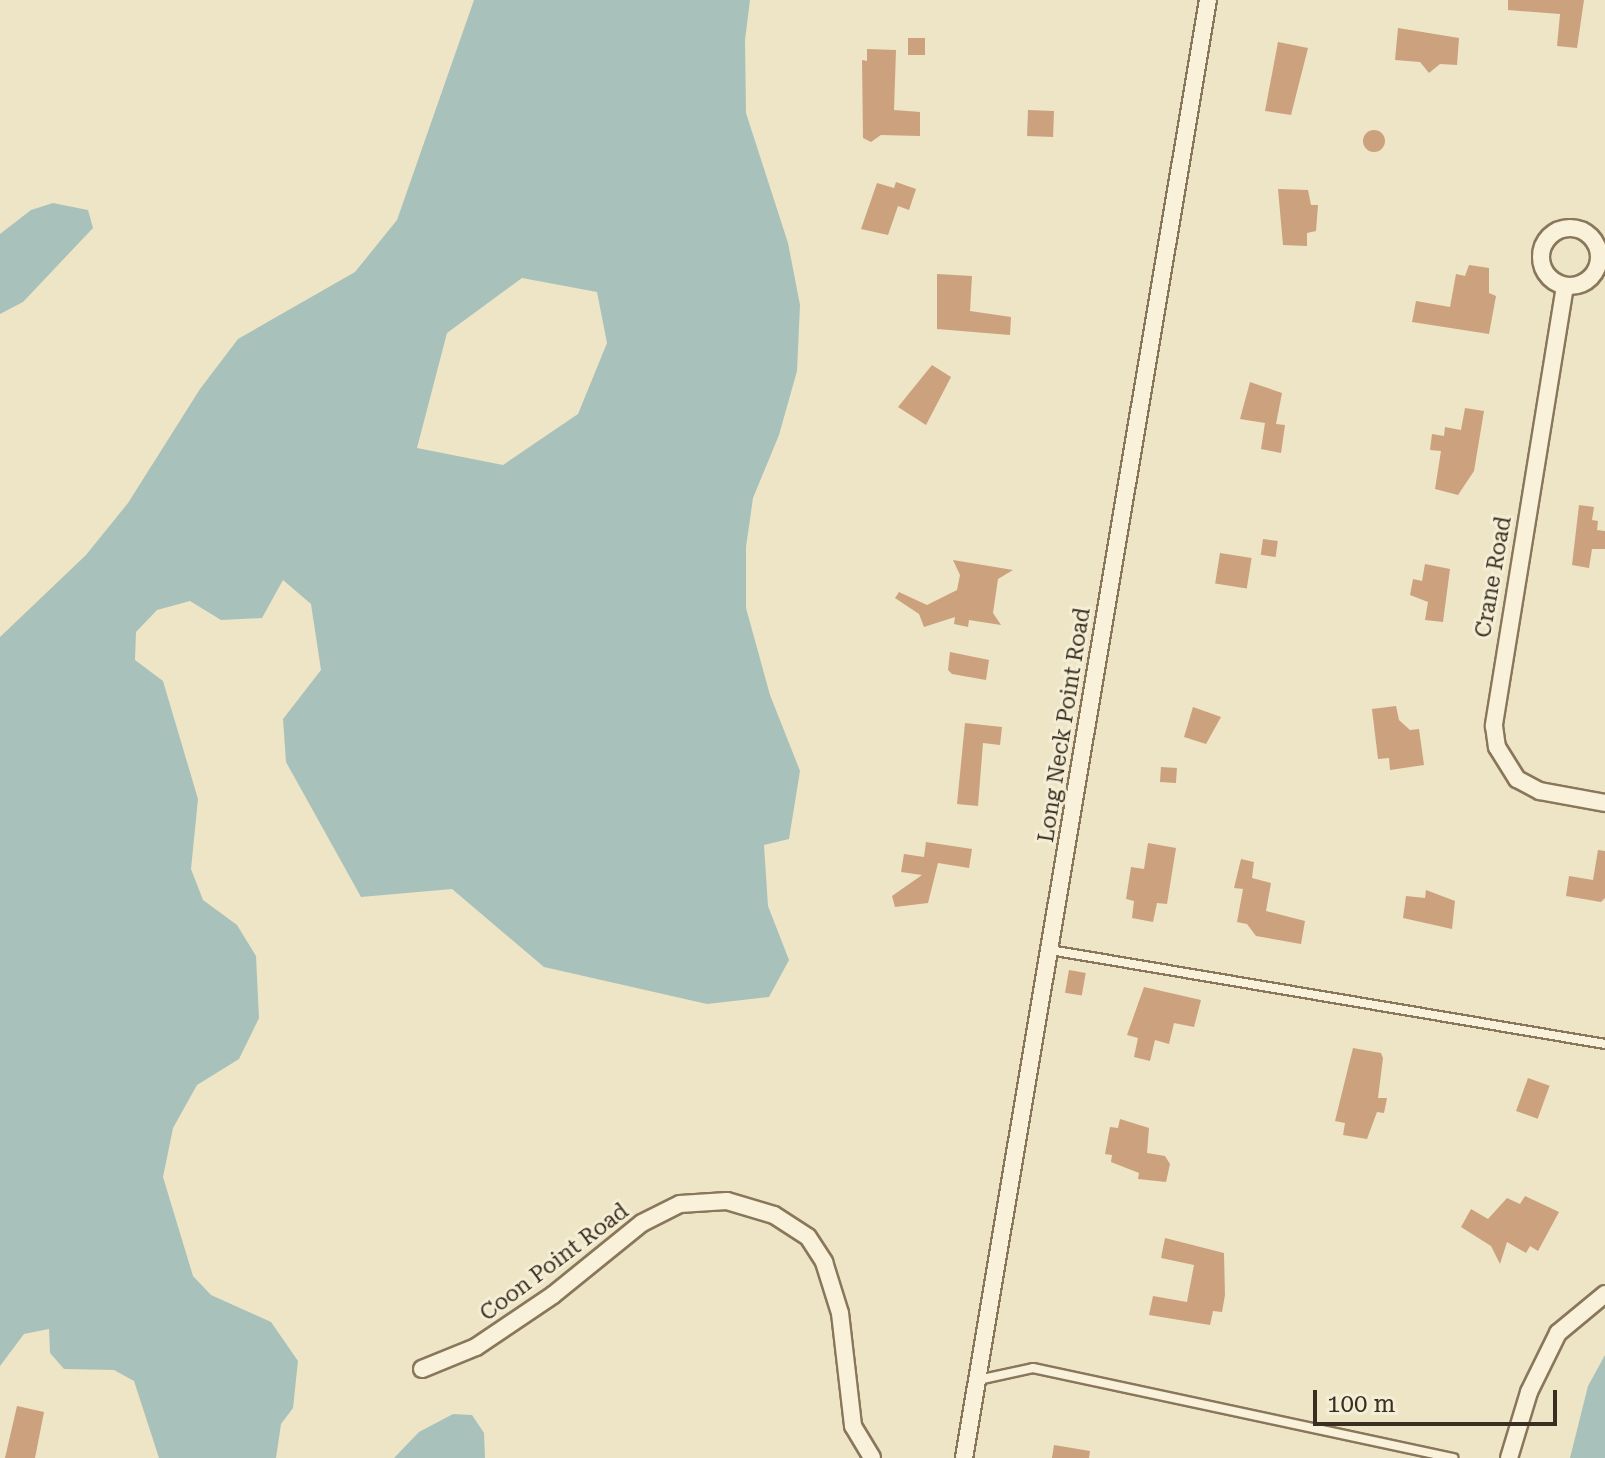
<!DOCTYPE html>
<html>
<head>
<meta charset="utf-8">
<style>
  body { margin:0 }
  #map { position:relative; width:1605px; height:1458px; overflow:hidden; background:#eee4c6; font-family:"Roboto Serif",serif }
  div>[style] { position:absolute }
  .water>* { inset:0; background:#a8c2bb }
  .building>* { inset:0; background:#cba27d; transform-origin:0 0 }
  .round { border-radius:50% }
  .roads { filter:drop-shadow(2px 0 #89775c) drop-shadow(-2px 0 #89775c) drop-shadow(0 2px #89775c) drop-shadow(0 -2px #89775c) }
  .lane>* { height:8px; margin:-4px; padding:0 4px; transform-origin:4px; border-radius:4px; background:#f9f1da }
  .street>* { height:16px; margin:-8px; padding:0 8px; transform-origin:8px; border-radius:8px; background:#f9f1da }
  .street>.ring { margin:-8px; padding:0; box-sizing:content-box; background:none; border:16px solid #f9f1da; border-radius:50% }
  span { translate:-50% -50%; white-space:nowrap; text-align:center; line-height:1.15; -webkit-text-stroke:6px #f5eed6; paint-order:stroke }
  .street-label { font-size:22px; color:#3a2e20 }
  .scale { position:absolute; left:1313px; top:1390px; width:244px; height:36px; box-sizing:border-box; border:4px solid #3a2e20; border-top:0; padding-left:10px; font-size:24px; line-height:28px; white-space:nowrap; color:#3a2e20; -webkit-text-stroke:6px #f5eed6; paint-order:stroke }
</style>
</head>
<body>
<div id="map">
  <div class="water">
    <i style="clip-path:polygon(evenodd,474px 0,750px 0,745px 40px,746px 113px,788px 243px,800px 305px,797px 371px,779px 435px,753px 498px,746px 547px,746px 608px,770px 695px,800px 771px,789px 839px,764px 845px,768px 906px,789px 960px,769px 997px,707px 1004px,544px 967px,452px 889px,361px 897px,286px 762px,283px 719px,321px 670px,311px 604px,283px 580px,262px 618px,221px 620px,190px 601px,157px 610px,136px 632px,135px 660px,163px 681px,198px 799px,191px 869px,203px 900px,237px 925px,256px 956px,259px 1018px,239px 1059px,197px 1085px,173px 1128px,163px 1177px,193px 1276px,211px 1295px,271px 1322px,298px 1361px,293px 1408px,281px 1424px,276px 1458px,159px 1458px,134px 1381px,114px 1370px,64px 1369px,50px 1353px,49px 1329px,24px 1334px,0 1366px,0 637px,86px 555px,128px 503px,200px 389px,238px 339px,355px 272px,397px 220px,474px 0,522px 278px,597px 292px,607px 343px,578px 414px,503px 465px,417px 448px,447px 333px,522px 278px)"></i>
    <i style="clip-path:polygon(53px 203px,88px 210px,93px 228px,23px 302px,0 314px,0 234px,31px 210px)"></i>
    <i style="clip-path:polygon(1605px 1355px,1605px 1458px,1570px 1458px,1588px 1386px)"></i>
    <i style="clip-path:polygon(453px 1414px,472px 1415px,484px 1433px,485px 1458px,394px 1458px,419px 1432px)"></i>
  </div>
  <div class="building">
    <i style="clip-path:polygon(1508px 0,1584px 0,1577px 48px,1557px 46px,1560px 14px,1508px 10px)"></i>
    <i style="clip-path:polygon(1398px 28px,1459px 38px,1457px 65px,1440px 64px,1429px 73px,1420px 62px,1395px 60px)"></i>
    <i style="left:908px;top:38px;width:17px;height:17px"></i>
    <i style="clip-path:polygon(1278px 42px,1308px 48px,1291px 115px,1265px 111px)"></i>
    <i style="clip-path:polygon(867px 49px,896px 50px,894px 110px,920px 112px,920px 136px,881px 135px,871px 142px,863px 138px,862px 60px,867px 61px)"></i>
    <i style="left:1028px;top:110px;width:26px;height:26px;rotate:2deg"></i>
    <i class="round" style="left:1363px;top:130px;width:22px;height:22px"></i>
    <i style="clip-path:polygon(896px 182px,916px 189px,909px 210px,898px 206px,888px 235px,861px 229px,877px 183px,894px 188px)"></i>
    <i style="clip-path:polygon(1278px 189px,1308px 190px,1311px 205px,1318px 205px,1316px 231px,1307px 233px,1307px 246px,1283px 245px)"></i>
    <i style="clip-path:polygon(1469px 265px,1489px 268px,1489px 293px,1496px 296px,1489px 334px,1412px 322px,1416px 301px,1450px 307px,1456px 274px,1465px 276px)"></i>
    <i style="clip-path:polygon(937px 274px,972px 276px,970px 311px,1011px 317px,1010px 335px,937px 329px)"></i>
    <i style="clip-path:polygon(932px 365px,951px 377px,926px 425px,898px 407px)"></i>
    <i style="clip-path:polygon(1250px 382px,1282px 393px,1276px 424px,1285px 425px,1281px 453px,1261px 449px,1265px 423px,1240px 419px)"></i>
    <i style="clip-path:polygon(1465px 408px,1484px 411px,1474px 471px,1458px 495px,1435px 489px,1441px 451px,1430px 450px,1432px 434px,1444px 436px,1445px 427px,1461px 430px)"></i>
    <i style="clip-path:polygon(1579px 505px,1594px 507px,1592px 520px,1598px 521px,1597px 530px,1605px 531px,1605px 549px,1592px 549px,1589px 568px,1572px 565px)"></i>
    <i style="left:1263px;top:539px;width:15px;height:16px;rotate:8deg"></i>
    <i style="left:1220px;top:553px;width:32px;height:31px;rotate:9deg"></i>
    <i style="clip-path:polygon(953px 560px,1013px 570px,998px 579px,993px 613px,1001px 625px,969px 620px,968px 627px,954px 624px,955px 617px,924px 627px,919px 614px,895px 598px,899px 592px,927px 605px,957px 590px,960px 575px)"></i>
    <i style="clip-path:polygon(1425px 564px,1450px 569px,1443px 622px,1425px 620px,1428px 602px,1410px 595px,1413px 579px,1422px 581px)"></i>
    <i style="clip-path:polygon(950px 652px,989px 660px,986px 680px,952px 674px,948px 670px)"></i>
    <i style="clip-path:polygon(1396px 706px,1399px 720px,1410px 730px,1419px 729px,1424px 765px,1390px 770px,1389px 758px,1378px 759px,1372px 709px)"></i>
    <i style="clip-path:polygon(1193px 707px,1221px 717px,1206px 744px,1184px 737px)"></i>
    <i style="clip-path:polygon(965px 723px,1002px 727px,1000px 745px,983px 743px,978px 806px,957px 804px)"></i>
    <i style="left:1161px;top:767px;width:16px;height:15px;rotate:4deg"></i>
    <i style="clip-path:polygon(926px 842px,972px 849px,969px 868px,938px 863px,928px 903px,895px 907px,892px 896px,922px 875px,901px 872px,904px 854px,924px 857px)"></i>
    <i style="clip-path:polygon(1148px 843px,1176px 848px,1167px 904px,1157px 903px,1153px 922px,1132px 918px,1134px 901px,1126px 899px,1131px 867px,1144px 869px)"></i>
    <i style="clip-path:polygon(1598px 850px,1605px 851px,1605px 898px,1601px 902px,1566px 896px,1569px 876px,1593px 880px)"></i>
    <i style="clip-path:polygon(1241px 859px,1254px 862px,1252px 878px,1271px 883px,1266px 911px,1305px 921px,1301px 944px,1256px 936px,1247px 924px,1237px 922px,1243px 889px,1234px 888px)"></i>
    <i style="clip-path:polygon(1426px 890px,1455px 901px,1452px 929px,1403px 918px,1406px 896px,1425px 898px)"></i>
    <i style="left:1069px;top:970px;width:17px;height:23px;rotate:10deg"></i>
    <i style="clip-path:polygon(1144px 987px,1201px 1000px,1194px 1027px,1174px 1023px,1169px 1044px,1155px 1040px,1150px 1061px,1134px 1057px,1138px 1038px,1127px 1035px)"></i>
    <i style="clip-path:polygon(1353px 1048px,1381px 1053px,1383px 1058px,1378px 1098px,1387px 1098px,1384px 1113px,1377px 1112px,1367px 1139px,1343px 1135px,1345px 1123px,1335px 1121px)"></i>
    <i style="left:1528px;top:1078px;width:23px;height:35px;rotate:20deg"></i>
    <i style="clip-path:polygon(1120px 1119px,1149px 1128px,1147px 1153px,1165px 1156px,1170px 1164px,1166px 1182px,1138px 1179px,1139px 1173px,1111px 1162px,1112px 1155px,1105px 1154px,1110px 1127px,1118px 1128px)"></i>
    <i style="clip-path:polygon(1525px 1196px,1559px 1212px,1538px 1251px,1530px 1246px,1526px 1253px,1507px 1242px,1500px 1264px,1491px 1246px,1461px 1227px,1471px 1209px,1488px 1219px,1507px 1198px,1520px 1204px)"></i>
    <i style="clip-path:polygon(1165px 1238px,1224px 1253px,1225px 1295px,1222px 1312px,1213px 1311px,1210px 1325px,1149px 1315px,1153px 1296px,1187px 1302px,1194px 1265px,1161px 1258px)"></i>
    <i style="clip-path:polygon(17px 1406px,44px 1412px,35px 1458px,5px 1458px)"></i>
    <i style="clip-path:polygon(1054px 1445px,1090px 1451px,1089px 1458px,1052px 1458px)"></i>
  </div>
  <div class="roads">
    <div class="lane">
      <i style="left:1050px;top:950px;width:563px;rotate:9.61deg"></i>
      <i style="left:978px;top:1380px;width:56px;rotate:-12.3deg"></i>
      <i style="left:1033px;top:1368px;width:430px;rotate:12.1deg"></i>
    </div>
    <div class="street">
      <i class="ring" style="left:1541px;top:228px;width:42px;height:42px"></i>
      <i style="left:1565px;top:286px;width:446px;rotate:99.2deg"></i>
      <i style="left:1494px;top:726px;width:21px;rotate:82deg"></i>
      <i style="left:1497px;top:747px;width:38px;rotate:58deg"></i>
      <i style="left:1517px;top:779px;width:26px;rotate:28deg"></i>
      <i style="left:1540px;top:791px;width:66px;rotate:10.5deg"></i>
      <i style="left:422px;top:1369px;width:58px;rotate:-22.2deg"></i>
      <i style="left:476px;top:1347px;width:93px;rotate:-34deg"></i>
      <i style="left:553px;top:1295px;width:114px;rotate:-39deg"></i>
      <i style="left:642px;top:1223px;width:42px;rotate:-26.6deg"></i>
      <i style="left:680px;top:1204px;width:47px;rotate:-3.7deg"></i>
      <i style="left:727px;top:1201px;width:49px;rotate:16.6deg"></i>
      <i style="left:774px;top:1215px;width:40px;rotate:32.9deg"></i>
      <i style="left:808px;top:1237px;width:30px;rotate:57deg"></i>
      <i style="left:824px;top:1262px;width:53px;rotate:72.6deg"></i>
      <i style="left:840px;top:1313px;width:114px;rotate:83.4deg"></i>
      <i style="left:853px;top:1426px;width:37px;rotate:59deg"></i>
      <i style="left:964px;top:1458px;width:1478px;rotate:-80.5deg"></i>
      <i style="left:1509px;top:1458px;width:69px;rotate:-73.1deg"></i>
      <i style="left:1529px;top:1392px;width:66px;rotate:-63.8deg"></i>
      <i style="left:1558px;top:1333px;width:61px;rotate:-39.7deg"></i>
    </div>
  </div>
  <div class="street-label">
    <span style="left:1493px;top:577px;rotate:-80deg">Crane Road</span>
    <span style="left:1064px;top:725px;rotate:-81deg">Long Neck Point Road</span>
    <span style="left:554px;top:1262px;rotate:-37deg">Coon Point Road</span>
  </div>
  <div class="scale">100 m</div>
</div>
</body>
</html>
